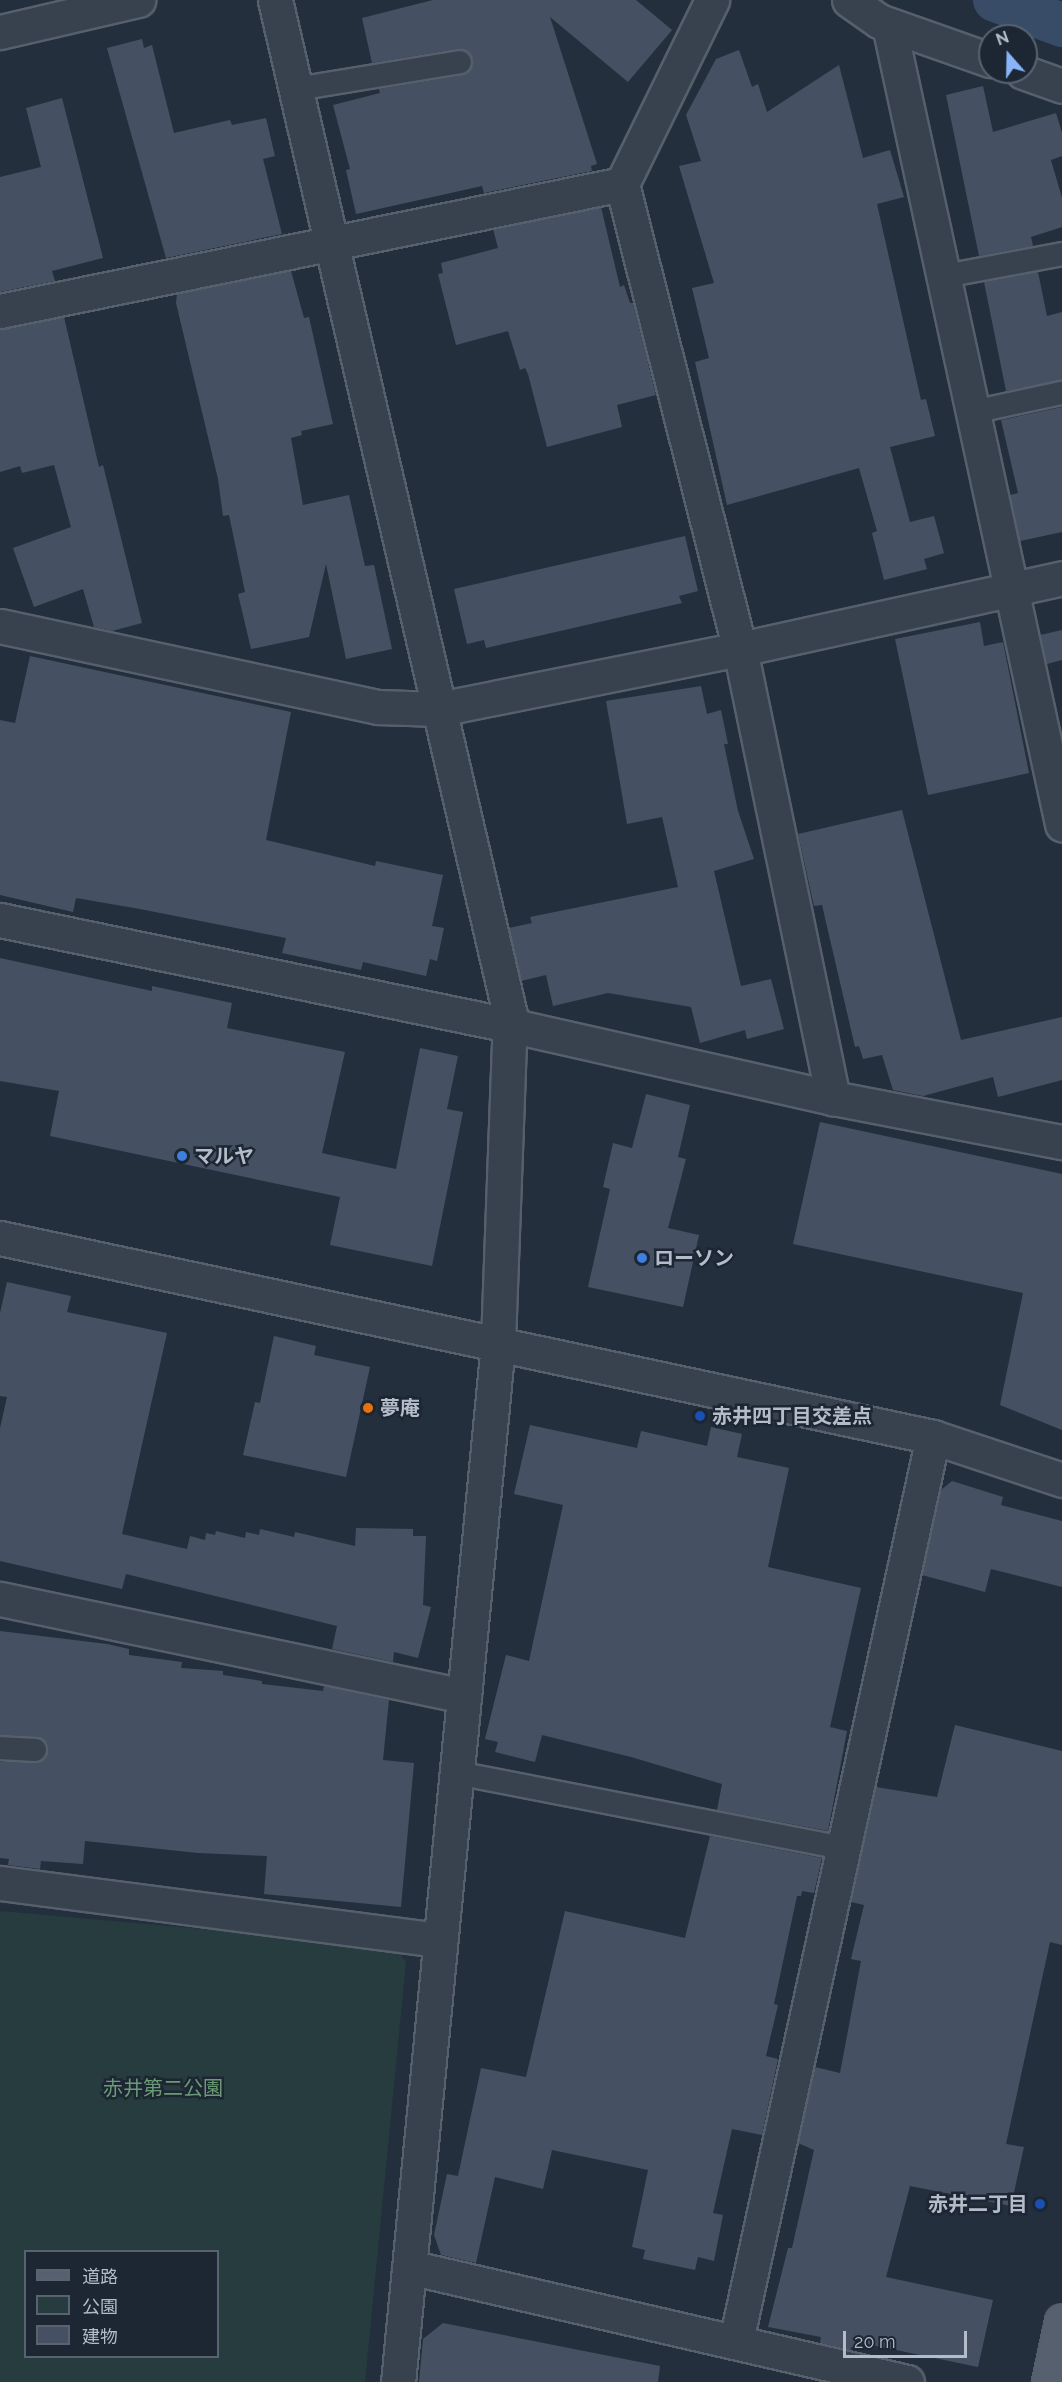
<!DOCTYPE html>
<html>
<head>
<meta charset="utf-8">
<style>
  body { margin:0 }
  #map { position:relative; width:1062px; height:2382px; overflow:hidden; background:#242f3e; font-family:Raleway,"Noto Sans JP",sans-serif }
  div>[style] { position:absolute }
  .green>* { inset:0; background:#263c3f }
  .canal>* { height:44px; margin:-22px; padding:0 22px; transform-origin:22px; border-radius:22px; background:#394c67 }
  .building>* { inset:0; background:#455162 }
  .roads { filter:drop-shadow(2px 0 #565f6c) drop-shadow(-2px 0 #565f6c) drop-shadow(0 2px #565f6c) drop-shadow(0 -2px #565f6c) }
  .service>* { height:22px; margin:-11px; padding:0 11px; transform-origin:11px; border-radius:11px; background:#38414e }
  .minor>* { height:33px; margin:-16.5px; padding:0 16.5px; transform-origin:16.5px; border-radius:16.5px; background:#38414e }
  .tertiary>* { height:33px; margin:-16.5px; padding:0 16.5px; transform-origin:16.5px; border-radius:16.5px; background:#38414e }
  .primary>* { height:33px; margin:-16.5px; padding:0 16.5px; transform-origin:16.5px; border-radius:16.5px; background:#56606e }
  .dots>* { width:16px; height:16px; translate:-50% -50%; box-sizing:border-box; border:3px solid #1d2633; border-radius:50% }
  span { translate:-50% -50%; white-space:nowrap; text-align:center; line-height:1.15; -webkit-text-stroke:5px #1d2633; paint-order:stroke }
  .poi-label { font-size:20px; color:#b4bcc9; font-weight:700 }
  .left { translate:0 -50%; text-align:left }
  .right { translate:-100% -50%; text-align:right }
  .park-label { font-size:20px; color:#6b9a76 }
  .legend { position:absolute; left:24px; top:2250px; width:195px; height:108px; box-sizing:border-box; background:#1d2633; border:2px solid #59626f; margin:0; padding:8px 10px; list-style:none; font-size:18px; color:#b4bcc9 }
  .legend li { display:flex; align-items:center; gap:12px; height:30px }
  .legend b { width:30px; border:2px solid #59626f }
  .north { position:absolute; left:978px; top:24px; width:60px; height:60px; box-sizing:border-box; background:#1d2633; border:2px solid #59626f; border-radius:50%; rotate:340deg; font-size:16px; font-weight:700; line-height:24px; text-align:center; color:#b4bcc9 }
  .north::after { content:''; display:block; margin:auto; width:21px; height:27px; background:#8ab4f8; clip-path:polygon(50% 0,100% 100%,50% 72%,0 100%) }
  .scale { position:absolute; left:843px; top:2331px; width:124px; height:27px; box-sizing:border-box; border:3px solid #b4bcc9; border-top:0; padding-left:8px; font-size:18px; line-height:21px; white-space:nowrap; color:#b4bcc9; -webkit-text-stroke:4px #1d2633; paint-order:stroke }
</style>
</head>
<body>
<div id="map">
  <div class="green">
    <i style="clip-path:polygon(evenodd,0 1911px,394px 1946px,406px 1962px,365px 2382px,0 2382px,0 1911px,26px 2252px,218px 2252px,218px 2356px,26px 2356px,26px 2252px)"></i>
  </div>
  <div class="canal">
    <i style="left:995px;top:0;width:72px;rotate:20.5deg"></i>
  </div>
  <div class="building">
    <i style="clip-path:polygon(433px 0,636px 0,672px 30px,628px 82px,550px 17px,597px 164px,591px 166px,592px 171px,484px 193px,482px 186px,356px 214px,346px 170px,350px 169px,333px 105px,380px 93px,379px 89px,463px 75px,469px 72px,473px 60px,470px 53px,458px 49px,372px 63px,362px 18px)"></i>
    <i style="clip-path:polygon(142px 39px,144px 48px,152px 45px,174px 133px,230px 120px,232px 125px,266px 118px,275px 156px,263px 159px,282px 234px,166px 258px,107px 48px)"></i>
    <i style="clip-path:polygon(739px 50px,752px 87px,758px 84px,767px 112px,839px 65px,863px 158px,890px 150px,904px 197px,877px 204px,921px 400px,926px 399px,935px 436px,890px 447px,910px 522px,934px 516px,944px 553px,924px 559px,927px 569px,884px 580px,872px 533px,877px 531px,859px 468px,727px 505px,695px 362px,709px 358px,692px 288px,714px 283px,679px 166px,701px 161px,686px 115px,716px 59px)"></i>
    <i style="clip-path:polygon(983px 86px,993px 132px,1056px 113px,1062px 133px,1062px 156px,1051px 160px,1062px 198px,1062px 227px,1031px 237px,1033px 246px,979px 256px,946px 95px)"></i>
    <i style="clip-path:polygon(62px 98px,103px 258px,52px 271px,55px 281px,0 292px,0 177px,41px 167px,26px 108px)"></i>
    <i style="clip-path:polygon(601px 207px,620px 287px,624px 285px,630px 303px,633px 303px,656px 395px,617px 405px,622px 427px,547px 447px,528px 374px,525px 368px,520px 370px,508px 331px,456px 345px,438px 274px,443px 273px,441px 263px,498px 248px,493px 229px)"></i>
    <i style="clip-path:polygon(291px 271px,304px 318px,309px 317px,333px 424px,301px 431px,302px 435px,291px 438px,303px 505px,349px 495px,365px 566px,374px 565px,392px 649px,346px 659px,326px 564px,309px 637px,251px 649px,238px 594px,245px 592px,229px 515px,223px 516px,218px 479px,176px 303px,177px 294px)"></i>
    <i style="clip-path:polygon(1038px 272px,1047px 316px,1062px 312px,1062px 380px,1006px 391px,984px 282px)"></i>
    <i style="clip-path:polygon(64px 317px,99px 467px,103px 465px,142px 623px,112px 631px,94px 627px,83px 589px,34px 607px,13px 548px,71px 527px,54px 465px,22px 473px,20px 466px,0 472px,0 329px)"></i>
    <i style="clip-path:polygon(1062px 407px,1062px 532px,1020px 541px,1010px 495px,1018px 493px,1001px 420px)"></i>
    <i style="clip-path:polygon(685px 536px,698px 591px,679px 596px,682px 603px,486px 648px,484px 640px,467px 644px,454px 589px)"></i>
    <i style="clip-path:polygon(980px 622px,984px 646px,1003px 642px,1029px 773px,928px 795px,895px 639px)"></i>
    <i style="clip-path:polygon(1062px 630px,1062px 660px,1047px 664px,1040px 635px)"></i>
    <i style="clip-path:polygon(30px 656px,291px 712px,266px 840px,375px 866px,376px 861px,443px 875px,432px 926px,444px 928px,437px 961px,430px 959px,426px 976px,363px 962px,361px 970px,282px 953px,286px 938px,140px 909px,76px 898px,73px 912px,0 895px,0 720px,15px 723px)"></i>
    <i style="clip-path:polygon(701px 686px,707px 714px,721px 710px,728px 744px,724px 744px,738px 811px,754px 859px,714px 871px,741px 986px,771px 979px,784px 1029px,747px 1039px,745px 1030px,700px 1043px,691px 1007px,608px 993px,553px 1006px,546px 975px,521px 981px,509px 928px,532px 923px,530px 917px,678px 887px,662px 817px,627px 824px,606px 701px)"></i>
    <i style="clip-path:polygon(902px 810px,961px 1040px,1062px 1017px,1062px 1080px,998px 1097px,993px 1077px,923px 1096px,893px 1090px,882px 1055px,863px 1059px,859px 1046px,855px 1047px,822px 905px,814px 906px,798px 834px)"></i>
    <i style="clip-path:polygon(0 958px,152px 991px,152px 986px,232px 1003px,227px 1028px,345px 1052px,322px 1153px,363px 1162px,396px 1169px,420px 1048px,458px 1056px,447px 1109px,463px 1112px,432px 1266px,330px 1245px,340px 1197px,50px 1136px,59px 1091px,0 1081px)"></i>
    <i style="clip-path:polygon(646px 1094px,690px 1105px,678px 1157px,686px 1159px,668px 1228px,699px 1235px,683px 1307px,588px 1287px,610px 1189px,603px 1187px,613px 1143px,632px 1148px)"></i>
    <i style="clip-path:polygon(820px 1122px,1062px 1174px,1062px 1430px,1000px 1405px,1023px 1293px,793px 1244px)"></i>
    <i style="clip-path:polygon(7px 1282px,71px 1296px,67px 1312px,167px 1333px,122px 1534px,187px 1549px,190px 1536px,205px 1540px,206px 1533px,215px 1535px,216px 1531px,245px 1538px,246px 1532px,259px 1535px,260px 1529px,294px 1537px,295px 1532px,355px 1546px,356px 1528px,413px 1529px,413px 1536px,426px 1536px,423px 1605px,431px 1607px,418px 1658px,394px 1652px,393px 1662px,332px 1649px,337px 1626px,126px 1574px,122px 1589px,0 1561px,0 1428px,7px 1397px,0 1396px,0 1313px)"></i>
    <i style="clip-path:polygon(274px 1336px,316px 1346px,314px 1355px,370px 1367px,346px 1477px,243px 1455px,255px 1402px,260px 1403px)"></i>
    <i style="clip-path:polygon(530px 1425px,637px 1448px,641px 1431px,707px 1446px,711px 1427px,742px 1434px,737px 1457px,789px 1468px,768px 1567px,861px 1588px,830px 1727px,847px 1731px,828px 1831px,717px 1810px,722px 1784px,631px 1757px,542px 1735px,535px 1762px,495px 1752px,498px 1742px,485px 1739px,506px 1655px,529px 1661px,563px 1505px,514px 1494px)"></i>
    <i style="clip-path:polygon(952px 1481px,1003px 1497px,1001px 1505px,1062px 1521px,1062px 1587px,991px 1569px,985px 1592px,922px 1575px,941px 1490px)"></i>
    <i style="clip-path:polygon(0 1631px,107px 1644px,129px 1649px,129px 1655px,182px 1662px,181px 1668px,223px 1671px,223px 1675px,262px 1681px,262px 1684px,323px 1691px,324px 1686px,389px 1700px,383px 1760px,414px 1763px,401px 1907px,264px 1894px,267px 1856px,198px 1853px,85px 1841px,83px 1864px,41px 1861px,40px 1869px,8px 1865px,9px 1859px,0 1858px,0 1762px,41px 1762px,48px 1750px,47px 1743px,36px 1737px,0 1735px)"></i>
    <i style="clip-path:polygon(955px 1725px,1062px 1751px,1062px 1945px,1050px 1942px,1006px 2144px,1024px 2147px,1011px 2206px,910px 2186px,886px 2277px,993px 2300px,978px 2367px,862px 2343px,861px 2349px,851px 2347px,851px 2350px,820px 2343px,821px 2337px,768px 2327px,788px 2248px,792px 2248px,814px 2150px,798px 2143px,815px 2067px,840px 2073px,861px 1961px,851px 1959px,864px 1905px,851px 1902px,876px 1787px,937px 1797px)"></i>
    <i style="clip-path:polygon(710px 1836px,822px 1858px,814px 1893px,802px 1891px,801px 1896px,797px 1896px,774px 2004px,778px 2005px,766px 2056px,778px 2059px,762px 2135px,732px 2129px,713px 2213px,723px 2215px,714px 2261px,698px 2257px,695px 2270px,643px 2259px,645px 2250px,632px 2247px,648px 2170px,552px 2150px,543px 2189px,495px 2177px,476px 2263px,441px 2255px,434px 2235px,447px 2174px,458px 2176px,481px 2068px,526px 2077px,565px 1911px,685px 1938px)"></i>
    <i style="clip-path:polygon(443px 2323px,660px 2366px,658px 2382px,419px 2382px,423px 2339px)"></i>
  </div>
  <div class="roads">
    <div class="service">
      <i style="left:296px;top:89px;width:166px;rotate:-9.3deg"></i>
      <i style="left:945px;top:276px;width:119px;rotate:-10.6deg"></i>
      <i style="left:973px;top:412px;width:91px;rotate:-12.1deg"></i>
      <i style="left:0;top:1748px;width:35px;rotate:3deg"></i>
      <i style="left:457px;top:1773px;width:393px;rotate:11deg"></i>
    </div>
    <div class="minor">
      <i style="left:849px;top:0;width:37px;rotate:35deg"></i>
      <i style="left:879px;top:21px;width:118px;rotate:19.4deg"></i>
      <i style="left:889px;top:25px;width:818px;rotate:77.78deg"></i>
      <i style="left:0;top:32px;width:142px;rotate:-13.1deg"></i>
      <i style="left:1023px;top:72px;width:41px;rotate:19.7deg"></i>
      <i style="left:622px;top:184px;width:480px;rotate:75.8deg"></i>
      <i style="left:740px;top:649px;width:459px;rotate:78.3deg"></i>
      <i style="left:0;top:311px;width:635px;rotate:-11.54deg"></i>
      <i style="left:622px;top:184px;width:205px;rotate:-63.9deg"></i>
      <i style="left:0;top:626px;width:387px;rotate:12.1deg"></i>
      <i style="left:378px;top:707px;width:61px;rotate:1.9deg"></i>
      <i style="left:439px;top:709px;width:307px;rotate:-11.3deg"></i>
      <i style="left:740px;top:649px;width:330px;rotate:-12.4deg"></i>
      <i style="left:0;top:920px;width:520px;rotate:11.66deg"></i>
      <i style="left:509px;top:1025px;width:332px;rotate:12.7deg"></i>
      <i style="left:833px;top:1098px;width:233px;rotate:10.9deg"></i>
      <i style="left:0;top:1599px;width:474px;rotate:11.8deg"></i>
      <i style="left:0;top:1883px;width:444px;rotate:7.4deg"></i>
      <i style="left:736px;top:2341px;width:925px;rotate:-77.71deg"></i>
    </div>
    <div class="tertiary">
      <i style="left:275px;top:0;width:1042px;rotate:76.96deg"></i>
      <i style="left:510px;top:1015px;width:329px;rotate:92.1deg"></i>
      <i style="left:498px;top:1344px;width:1043px;rotate:95.5deg"></i>
      <i style="left:0;top:1238px;width:954px;rotate:12.04deg"></i>
      <i style="left:933px;top:1437px;width:136px;rotate:18.4deg"></i>
      <i style="left:409px;top:2267px;width:511px;rotate:13deg"></i>
    </div>
    <div class="primary">
      <i style="left:1049px;top:2382px;width:62px;rotate:-78deg"></i>
    </div>
  </div>
  <div class="dots">
    <i style="left:182px;top:1156px;background:#3f7fe0"></i>
    <i style="left:642px;top:1258px;background:#3f7fe0"></i>
    <i style="left:368px;top:1408px;background:#e8710a"></i>
    <i style="left:700px;top:1416px;background:#1a4fb4"></i>
    <i style="left:1040px;top:2204px;background:#1a4fb4"></i>
  </div>
  <div class="poi-label">
    <span class="left" style="left:194px;top:1156px">マルヤ</span>
    <span class="left" style="left:654px;top:1258px">ローソン</span>
    <span class="left" style="left:380px;top:1408px">夢庵</span>
    <span class="left" style="left:712px;top:1416px">赤井四丁目交差点</span>
    <span class="right" style="left:1028px;top:2204px">赤井二丁目</span>
  </div>
  <div class="park-label">
    <span style="left:163px;top:2088px">赤井第二公園</span>
  </div>
  <ul class="legend">
  <li><b style="height:8px;background:#56606e"></b>道路</li>
  <li><b style="height:16px;background:#263c3f"></b>公園</li>
  <li><b style="height:16px;background:#455162"></b>建物</li>
  </ul>
  <div class="north">N</div>
  <div class="scale">20 m</div>
</div>
</body>
</html>
